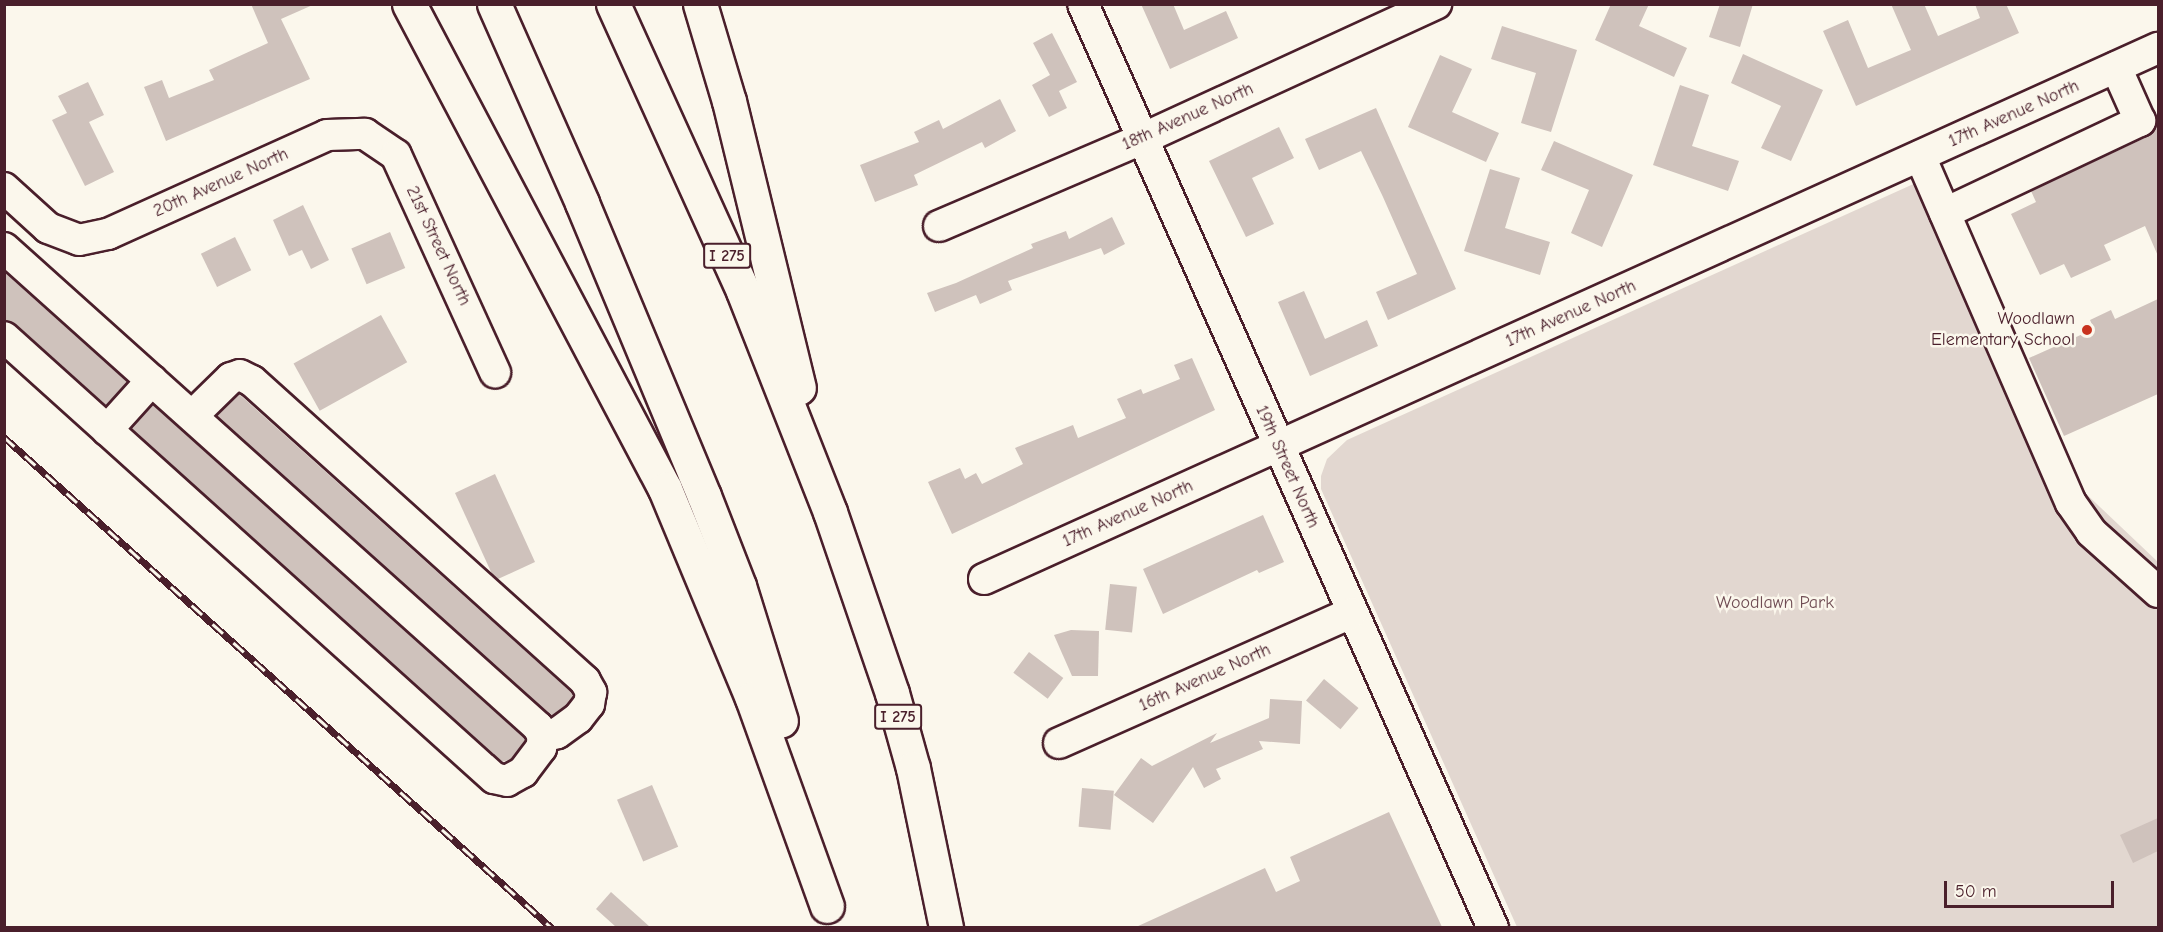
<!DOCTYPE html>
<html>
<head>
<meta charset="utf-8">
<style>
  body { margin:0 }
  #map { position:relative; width:2163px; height:932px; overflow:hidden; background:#fbf7ec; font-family:"Comic Neue",sans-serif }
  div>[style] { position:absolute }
  .green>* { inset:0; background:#e2d7d0 }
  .building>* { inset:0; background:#cfc2bc; transform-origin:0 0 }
  .roads { filter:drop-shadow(2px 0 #4a1f2b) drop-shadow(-2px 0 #4a1f2b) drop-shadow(0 2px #4a1f2b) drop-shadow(0 -2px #4a1f2b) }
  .minor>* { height:30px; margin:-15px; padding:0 15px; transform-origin:15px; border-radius:15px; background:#fbf7ec }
  .highway>* { height:33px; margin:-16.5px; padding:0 16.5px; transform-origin:16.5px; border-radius:16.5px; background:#fbf7ec }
  .rail>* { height:7px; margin-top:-3.5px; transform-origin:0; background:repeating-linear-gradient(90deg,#fbf7ec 0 14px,#4a1f2b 0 28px); box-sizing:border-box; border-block:2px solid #4a1f2b }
  .dots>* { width:16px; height:16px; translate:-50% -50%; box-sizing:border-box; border:3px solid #fbf7ec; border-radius:50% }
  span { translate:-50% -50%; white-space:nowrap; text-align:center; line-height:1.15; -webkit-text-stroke:5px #fbf7ec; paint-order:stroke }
  .shield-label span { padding:2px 4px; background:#fbf7ec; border:2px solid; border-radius:4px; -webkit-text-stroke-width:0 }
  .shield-label { font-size:16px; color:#4a1f2b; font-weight:700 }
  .street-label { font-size:18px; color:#4a1f2b }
  .poi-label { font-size:18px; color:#4a1f2b }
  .right { translate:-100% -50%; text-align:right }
  .park-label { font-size:18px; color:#704d54 }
  .frame { position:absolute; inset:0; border:6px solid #4a1f2b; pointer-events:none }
  .scale { position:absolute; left:1944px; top:881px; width:170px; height:27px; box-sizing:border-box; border:3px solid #4a1f2b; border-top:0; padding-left:8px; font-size:18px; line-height:21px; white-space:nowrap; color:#4a1f2b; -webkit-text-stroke:4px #fbf7ec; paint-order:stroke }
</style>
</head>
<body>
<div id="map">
  <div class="green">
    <i style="clip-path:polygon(1940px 172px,2081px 489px,2158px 562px,2158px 927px,1517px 927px,1321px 489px,1321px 476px,1327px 459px,1347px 440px)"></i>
  </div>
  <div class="building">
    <i style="clip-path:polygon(251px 4px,315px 4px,281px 19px,310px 79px,166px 141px,144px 87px,162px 80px,169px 98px,214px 80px,209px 70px,268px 43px)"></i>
    <i style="clip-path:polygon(1141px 4px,1173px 4px,1184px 30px,1226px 11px,1238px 38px,1170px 69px)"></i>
    <i style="clip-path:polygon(1611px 4px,1649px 4px,1639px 26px,1687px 48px,1674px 77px,1595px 40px)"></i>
    <i style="clip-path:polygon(1720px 4px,1753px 4px,1740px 47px,1709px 37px)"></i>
    <i style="clip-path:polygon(1891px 4px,1924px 4px,1938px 36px,1980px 18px,1975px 4px,2006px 4px,2019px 33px,1856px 106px,1823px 31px,1848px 20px,1868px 68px,1911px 50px)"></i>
    <i style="clip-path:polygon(1502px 26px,1577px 50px,1551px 132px,1521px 123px,1536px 73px,1491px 59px)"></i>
    <i style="clip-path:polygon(1052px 33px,1077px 82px,1059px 91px,1067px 108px,1049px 117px,1032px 85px,1050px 75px,1033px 43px)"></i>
    <i style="clip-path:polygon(1743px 54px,1823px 90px,1791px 161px,1761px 148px,1781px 106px,1731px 83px)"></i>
    <i style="clip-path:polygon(1440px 55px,1472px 69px,1452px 112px,1499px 133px,1486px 162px,1408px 127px)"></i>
    <i style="clip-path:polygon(88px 82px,104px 115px,89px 122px,114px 172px,85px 186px,52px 120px,67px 113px,58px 96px)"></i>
    <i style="clip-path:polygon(1680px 85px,1709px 95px,1692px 146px,1739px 161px,1728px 191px,1653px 165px)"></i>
    <i style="clip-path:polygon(1000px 99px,1016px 131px,985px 148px,982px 142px,914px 175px,918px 185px,875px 202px,860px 165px,919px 142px,914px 132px,939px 120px,943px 129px)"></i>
    <i style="clip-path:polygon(1376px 108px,1456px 289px,1388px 320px,1376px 292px,1417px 274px,1383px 197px,1361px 151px,1319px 170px,1305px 139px)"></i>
    <i style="clip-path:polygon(2158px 122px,2158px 256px,2145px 226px,2104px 245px,2111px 260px,2071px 278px,2064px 264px,2040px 275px,2011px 214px,2036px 202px,2031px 191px,2147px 137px)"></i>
    <i style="clip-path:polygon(1279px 127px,1294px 158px,1252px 178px,1274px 224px,1246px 237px,1209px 161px)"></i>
    <i style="clip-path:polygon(1554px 141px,1633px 175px,1602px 247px,1571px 233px,1589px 190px,1541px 170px)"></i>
    <i style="clip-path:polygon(1490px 169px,1520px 178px,1505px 228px,1550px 242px,1540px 275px,1464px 251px)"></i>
    <i style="clip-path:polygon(303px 205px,329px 260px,311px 269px,302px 250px,289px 256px,273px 220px)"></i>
    <i style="clip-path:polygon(1112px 217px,1125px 244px,1104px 255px,1101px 248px,1008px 281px,1012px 290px,980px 304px,976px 295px,935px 312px,927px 293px,956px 283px,1033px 248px,1031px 244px,1066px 231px,1069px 239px)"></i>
    <i style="left:390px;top:232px;width:39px;height:42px;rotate:67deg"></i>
    <i style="left:235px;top:237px;width:37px;height:38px;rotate:64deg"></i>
    <i style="clip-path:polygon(4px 272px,127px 382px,106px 405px,16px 324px,4px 320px)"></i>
    <i style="clip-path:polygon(1304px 291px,1325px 339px,1367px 320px,1378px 346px,1310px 376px,1278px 302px)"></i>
    <i style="clip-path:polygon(2158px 299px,2158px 394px,2064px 436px,2029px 358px,2094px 329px,2090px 320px,2111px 310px,2115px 319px)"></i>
    <i style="left:381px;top:315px;width:54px;height:100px;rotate:61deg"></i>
    <i style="clip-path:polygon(1192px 358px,1215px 410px,952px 534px,928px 482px,960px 468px,965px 479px,976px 473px,982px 484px,1023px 464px,1015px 448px,1073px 425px,1078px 438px,1126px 418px,1117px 399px,1141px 389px,1143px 394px,1180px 379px,1174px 365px)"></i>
    <i style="clip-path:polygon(239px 394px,571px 692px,573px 697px,566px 705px,551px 716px,217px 416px)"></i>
    <i style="clip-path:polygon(153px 405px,524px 738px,525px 741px,511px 759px,502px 762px,132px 429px)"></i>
    <i style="clip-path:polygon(495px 474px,535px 562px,498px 579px,492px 574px,455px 493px)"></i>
    <i style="clip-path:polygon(1263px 515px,1284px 562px,1259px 573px,1257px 570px,1163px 614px,1143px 569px)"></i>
    <i style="left:1110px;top:584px;width:27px;height:46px;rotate:6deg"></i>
    <i style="clip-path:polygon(1071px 630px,1099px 631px,1098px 676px,1072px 676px,1054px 635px)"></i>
    <i style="left:1029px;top:652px;width:43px;height:26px;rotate:37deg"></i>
    <i style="left:1324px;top:679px;width:45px;height:28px;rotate:40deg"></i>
    <i style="clip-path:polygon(1270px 699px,1302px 701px,1300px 744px,1259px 741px,1263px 749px,1216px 769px,1221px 779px,1204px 788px,1193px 767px,1153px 823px,1114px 795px,1141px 758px,1152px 766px,1217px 733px,1210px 743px,1269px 718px)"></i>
    <i style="left:652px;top:785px;width:67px;height:38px;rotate:67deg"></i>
    <i style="left:1082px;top:788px;width:32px;height:39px;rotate:5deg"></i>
    <i style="clip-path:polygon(1389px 812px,1442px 927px,1136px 927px,1265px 868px,1276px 892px,1300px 881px,1290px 857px)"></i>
    <i style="clip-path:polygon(2158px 818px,2158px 851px,2133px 863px,2120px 835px)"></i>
    <i style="clip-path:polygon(611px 892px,650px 927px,616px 927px,596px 909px)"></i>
  </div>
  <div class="roads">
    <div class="minor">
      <i style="left:1083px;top:4px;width:1011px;rotate:66.07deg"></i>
      <i style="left:1920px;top:156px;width:378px;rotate:66.5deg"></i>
      <i style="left:2071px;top:503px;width:35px;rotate:55deg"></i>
      <i style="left:2091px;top:532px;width:90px;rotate:41.8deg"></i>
      <i style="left:4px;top:188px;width:59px;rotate:42.3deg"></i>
      <i style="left:48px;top:228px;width:33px;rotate:21deg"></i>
      <i style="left:79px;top:240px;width:30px;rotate:-12deg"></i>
      <i style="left:108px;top:234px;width:240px;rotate:-24.3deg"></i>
      <i style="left:327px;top:135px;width:38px;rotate:-2deg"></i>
      <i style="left:365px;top:134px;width:37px;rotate:34deg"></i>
      <i style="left:396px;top:155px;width:239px;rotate:65.5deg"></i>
      <i style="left:1945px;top:213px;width:216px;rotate:-25.3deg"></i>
      <i style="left:2140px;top:121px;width:59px;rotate:-114deg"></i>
      <i style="left:939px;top:226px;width:221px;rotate:-23.2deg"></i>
      <i style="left:1142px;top:139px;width:324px;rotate:-24.7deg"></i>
      <i style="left:4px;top:248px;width:717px;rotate:41.89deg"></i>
      <i style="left:538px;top:727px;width:11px;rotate:63deg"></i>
      <i style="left:543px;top:737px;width:11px;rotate:100deg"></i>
      <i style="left:541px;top:748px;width:30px;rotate:127deg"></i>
      <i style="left:523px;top:772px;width:18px;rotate:151deg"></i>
      <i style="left:507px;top:781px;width:13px;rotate:-167deg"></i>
      <i style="left:494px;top:778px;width:659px;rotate:-138.01deg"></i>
      <i style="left:192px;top:416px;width:54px;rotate:-44.3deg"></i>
      <i style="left:231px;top:378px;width:9px;rotate:-18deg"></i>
      <i style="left:240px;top:375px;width:13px;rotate:27deg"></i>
      <i style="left:252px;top:381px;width:448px;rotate:42deg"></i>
      <i style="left:585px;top:681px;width:13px;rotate:61deg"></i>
      <i style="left:591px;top:692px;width:12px;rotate:99deg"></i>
      <i style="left:589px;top:704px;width:18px;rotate:128deg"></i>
      <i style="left:578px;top:718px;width:26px;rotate:144deg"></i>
      <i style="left:557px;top:733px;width:15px;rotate:164deg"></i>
      <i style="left:107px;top:430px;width:67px;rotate:-48deg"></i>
      <i style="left:984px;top:579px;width:1289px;rotate:-24.34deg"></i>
      <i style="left:1059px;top:743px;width:320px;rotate:-24deg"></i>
    </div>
    <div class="highway">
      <i style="left:409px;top:4px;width:548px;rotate:62.17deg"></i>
      <i style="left:665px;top:489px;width:226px;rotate:67.4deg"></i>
      <i style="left:752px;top:698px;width:221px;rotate:70.2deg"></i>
      <i style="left:494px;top:4px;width:218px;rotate:66.1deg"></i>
      <i style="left:582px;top:203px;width:317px;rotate:67.4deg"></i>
      <i style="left:704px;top:496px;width:97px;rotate:68.7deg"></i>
      <i style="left:739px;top:586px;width:141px;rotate:72.7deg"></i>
      <i style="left:613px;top:4px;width:315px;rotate:65.6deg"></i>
      <i style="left:743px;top:291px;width:238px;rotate:68.5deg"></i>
      <i style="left:830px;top:512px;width:191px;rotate:71.1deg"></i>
      <i style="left:892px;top:693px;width:78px;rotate:74.4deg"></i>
      <i style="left:913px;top:768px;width:163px;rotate:78.3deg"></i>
      <i style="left:700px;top:4px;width:101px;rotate:73.4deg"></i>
      <i style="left:729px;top:101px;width:295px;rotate:76.3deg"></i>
    </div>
  </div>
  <div class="rail">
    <i style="left:4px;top:437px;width:736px;rotate:41.86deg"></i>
  </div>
  <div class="dots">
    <i style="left:2087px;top:330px;background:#c8321e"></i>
  </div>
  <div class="shield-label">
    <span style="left:727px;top:256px">I 275</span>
    <span style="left:898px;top:717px">I 275</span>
  </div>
  <div class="street-label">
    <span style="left:2014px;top:114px;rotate:-24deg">17th Avenue North</span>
    <span style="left:1188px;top:117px;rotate:-24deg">18th Avenue North</span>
    <span style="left:221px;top:183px;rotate:-24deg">20th Avenue North</span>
    <span style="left:438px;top:246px;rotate:65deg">21st Street North</span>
    <span style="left:1571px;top:314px;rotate:-24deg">17th Avenue North</span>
    <span style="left:1287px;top:467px;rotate:66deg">19th Street North</span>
    <span style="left:1128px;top:514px;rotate:-24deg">17th Avenue North</span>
    <span style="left:1205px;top:678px;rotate:-24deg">16th Avenue North</span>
  </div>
  <div class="poi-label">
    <span class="right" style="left:2075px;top:330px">Woodlawn<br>Elementary School</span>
  </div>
  <div class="park-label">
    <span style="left:1775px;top:603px">Woodlawn Park</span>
  </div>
  <div class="frame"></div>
  <div class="scale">50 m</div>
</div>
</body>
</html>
